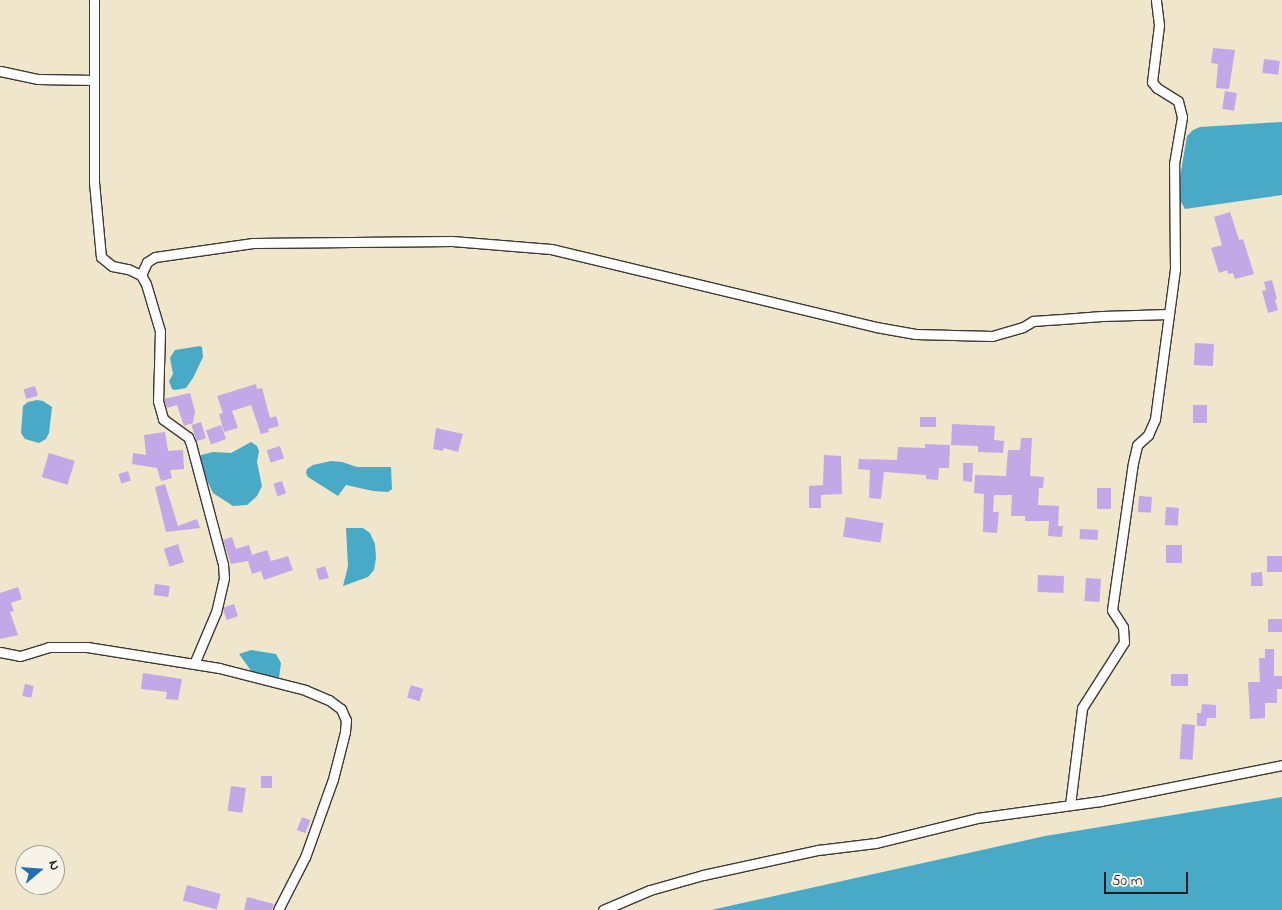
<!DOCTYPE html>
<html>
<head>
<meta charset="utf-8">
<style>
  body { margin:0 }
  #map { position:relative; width:1282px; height:910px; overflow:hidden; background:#f0e6cb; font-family:"Indie Flower",sans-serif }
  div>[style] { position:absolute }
  .water>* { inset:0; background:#48aac7 }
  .building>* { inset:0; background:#c2a8e6; transform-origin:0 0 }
  .roads { filter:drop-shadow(1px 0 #3c3a36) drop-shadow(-1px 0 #3c3a36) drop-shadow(0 1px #3c3a36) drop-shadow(0 -1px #3c3a36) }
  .street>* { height:9px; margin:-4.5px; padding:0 4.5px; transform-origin:4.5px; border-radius:4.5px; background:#fff }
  span { translate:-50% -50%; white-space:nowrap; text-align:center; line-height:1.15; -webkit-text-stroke:4px #f7f3e8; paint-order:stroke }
  .north { position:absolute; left:15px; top:845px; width:50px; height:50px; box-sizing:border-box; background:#f7f3e8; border:1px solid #9f9d96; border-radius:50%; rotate:72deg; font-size:14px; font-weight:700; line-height:20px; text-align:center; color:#1c1c1c }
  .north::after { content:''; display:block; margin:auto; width:18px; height:22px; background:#1f6fb2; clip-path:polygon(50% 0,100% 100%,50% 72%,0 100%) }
  .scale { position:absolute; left:1104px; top:872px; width:84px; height:22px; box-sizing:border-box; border:2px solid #1c1c1c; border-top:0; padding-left:6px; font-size:15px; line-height:18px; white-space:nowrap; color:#1c1c1c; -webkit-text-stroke:4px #f7f3e8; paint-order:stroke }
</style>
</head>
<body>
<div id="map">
  <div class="water">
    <i style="clip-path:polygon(1282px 122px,1282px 195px,1185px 209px,1177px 195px,1187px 136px,1193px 130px,1200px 127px)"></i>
    <i style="clip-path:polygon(200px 346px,202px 347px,203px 357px,193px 378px,186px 388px,175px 390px,172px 389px,169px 381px,173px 374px,170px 358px,175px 350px)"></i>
    <i style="clip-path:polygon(37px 400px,43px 401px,52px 407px,49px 433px,46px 439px,39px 443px,25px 439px,21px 433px,23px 406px,28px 402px)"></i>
    <i style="clip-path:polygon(251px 442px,257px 446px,259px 451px,257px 462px,262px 486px,257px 496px,247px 505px,233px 506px,213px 493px,198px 461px,201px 455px,213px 452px,231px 453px)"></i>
    <i style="clip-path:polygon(331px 461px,342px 462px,357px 467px,391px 467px,392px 489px,388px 492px,373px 491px,346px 485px,338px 496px,308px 477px,306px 473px,307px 469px,313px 465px)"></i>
    <i style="clip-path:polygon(346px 528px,363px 528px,370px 533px,375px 544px,376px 558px,374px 570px,368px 577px,343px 586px,348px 566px)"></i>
    <i style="clip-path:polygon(251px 650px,276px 654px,281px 663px,279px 678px,274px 679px,252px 672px,239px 654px)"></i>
    <i style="clip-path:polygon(1282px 797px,1282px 910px,711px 910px,1045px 836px)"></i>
  </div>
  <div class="building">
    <i style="clip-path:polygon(1213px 48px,1235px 50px,1229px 89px,1216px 88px,1218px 64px,1211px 63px)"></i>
    <i style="left:1264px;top:59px;width:16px;height:14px;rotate:7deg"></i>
    <i style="left:1225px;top:91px;width:12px;height:18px;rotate:9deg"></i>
    <i style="clip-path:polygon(1230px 212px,1239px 240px,1243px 239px,1254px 274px,1235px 279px,1233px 273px,1228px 274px,1227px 270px,1219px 273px,1211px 248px,1222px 245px,1214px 217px)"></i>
    <i style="clip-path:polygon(1272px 280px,1277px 299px,1275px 300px,1278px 310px,1268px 313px,1262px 291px,1266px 290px,1264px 282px)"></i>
    <i style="left:1195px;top:343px;width:19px;height:22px;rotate:3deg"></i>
    <i style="clip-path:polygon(256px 384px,257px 389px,262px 388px,270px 418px,276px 416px,279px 426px,268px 429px,269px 432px,261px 434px,251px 405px,232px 411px,238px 428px,224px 432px,219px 414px,223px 413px,217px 396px)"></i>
    <i style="left:35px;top:386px;width:10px;height:12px;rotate:73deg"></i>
    <i style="clip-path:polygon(190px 393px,195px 411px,193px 423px,184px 426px,177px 405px,167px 408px,164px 399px)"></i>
    <i style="left:1193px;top:405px;width:14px;height:18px"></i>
    <i style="left:920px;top:417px;width:16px;height:10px"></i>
    <i style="left:201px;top:422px;width:17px;height:10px;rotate:73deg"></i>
    <i style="clip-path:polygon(952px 424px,995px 426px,994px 440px,1004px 441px,1003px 453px,978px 452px,978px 446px,951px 445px)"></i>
    <i style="left:221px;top:425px;width:15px;height:16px;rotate:70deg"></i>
    <i style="clip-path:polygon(436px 428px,463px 434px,458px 452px,444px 448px,443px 451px,433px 449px)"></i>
    <i style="clip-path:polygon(165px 432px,168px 451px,183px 450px,184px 469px,170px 470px,172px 478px,161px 481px,157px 468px,132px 464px,133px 453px,146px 455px,144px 435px)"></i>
    <i style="clip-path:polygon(1021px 438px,1032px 438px,1030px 476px,1044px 477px,1043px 488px,1039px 488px,1038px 505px,1059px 506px,1058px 526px,1063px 526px,1062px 537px,1048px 536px,1049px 521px,1025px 521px,1025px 516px,1011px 516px,1012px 495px,994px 495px,993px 512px,999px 512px,997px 533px,983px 532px,984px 494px,974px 493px,975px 475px,1006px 476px,1008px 450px,1020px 450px)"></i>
    <i style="clip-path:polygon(925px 444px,950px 445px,949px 468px,939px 468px,938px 480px,926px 479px,926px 475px,884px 472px,881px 499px,869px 498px,870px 470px,858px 469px,859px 459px,897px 460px,898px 447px,925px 448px)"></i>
    <i style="left:280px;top:446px;width:13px;height:14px;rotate:72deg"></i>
    <i style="left:49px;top:453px;width:27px;height:25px;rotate:17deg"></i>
    <i style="clip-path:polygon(824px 455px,841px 456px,842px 494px,821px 495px,821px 508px,809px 508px,809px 486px,823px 485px)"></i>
    <i style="clip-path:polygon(963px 463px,973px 463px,972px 482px,963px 481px)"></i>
    <i style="left:128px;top:471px;width:10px;height:10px;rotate:73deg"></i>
    <i style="left:282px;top:481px;width:13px;height:9px;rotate:72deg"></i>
    <i style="clip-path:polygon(165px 484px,178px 526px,197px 519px,200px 528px,166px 532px,155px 487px)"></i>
    <i style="left:1097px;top:488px;width:14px;height:21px"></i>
    <i style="left:1139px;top:496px;width:13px;height:16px;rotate:4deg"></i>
    <i style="left:1166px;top:507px;width:13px;height:18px;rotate:4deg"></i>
    <i style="left:846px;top:517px;width:38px;height:20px;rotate:9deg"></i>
    <i style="left:1080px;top:529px;width:18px;height:10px;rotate:3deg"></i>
    <i style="clip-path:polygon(232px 537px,236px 549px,249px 545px,252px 555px,267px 550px,271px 561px,288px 556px,293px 570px,264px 580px,261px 571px,252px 574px,248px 561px,231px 564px,223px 540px)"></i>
    <i style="left:178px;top:544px;width:19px;height:15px;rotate:72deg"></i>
    <i style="left:1166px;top:545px;width:16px;height:18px"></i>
    <i style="left:1267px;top:556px;width:15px;height:16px"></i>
    <i style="clip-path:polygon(325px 566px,329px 578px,319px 580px,316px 569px)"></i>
    <i style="clip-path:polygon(1262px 572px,1263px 586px,1251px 586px,1251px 573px)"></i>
    <i style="left:1038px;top:575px;width:26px;height:17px;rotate:2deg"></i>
    <i style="left:1086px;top:578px;width:15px;height:23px;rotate:4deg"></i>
    <i style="left:155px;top:584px;width:15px;height:11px;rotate:8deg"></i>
    <i style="clip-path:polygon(18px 587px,22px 599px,11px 603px,14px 611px,10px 612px,18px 635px,0 639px,0 593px)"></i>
    <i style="left:234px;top:604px;width:13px;height:12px;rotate:72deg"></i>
    <i style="left:1268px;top:619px;width:14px;height:13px"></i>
    <i style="clip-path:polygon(1265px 649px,1274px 649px,1274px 676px,1282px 676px,1282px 689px,1277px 689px,1277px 703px,1265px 703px,1265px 718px,1250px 719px,1248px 682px,1260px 682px,1259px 658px,1265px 658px)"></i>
    <i style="clip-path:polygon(143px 673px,182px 679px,178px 700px,166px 699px,167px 692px,141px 689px)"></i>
    <i style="left:1171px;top:674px;width:17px;height:12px"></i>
    <i style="left:25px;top:684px;width:9px;height:12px;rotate:13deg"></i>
    <i style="left:411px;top:685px;width:13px;height:13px;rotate:18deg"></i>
    <i style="clip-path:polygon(1202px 704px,1216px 705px,1216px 718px,1207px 718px,1206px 726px,1197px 726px,1197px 713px,1201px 713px)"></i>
    <i style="left:1182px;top:724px;width:13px;height:35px;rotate:4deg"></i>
    <i style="left:261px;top:776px;width:11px;height:12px"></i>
    <i style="left:231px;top:786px;width:15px;height:25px;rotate:8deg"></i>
    <i style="left:302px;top:817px;width:9px;height:14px;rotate:21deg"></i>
    <i style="left:187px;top:885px;width:35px;height:16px;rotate:15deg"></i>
    <i style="clip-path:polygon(247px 897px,274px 904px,272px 910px,244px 910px)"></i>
  </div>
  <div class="roads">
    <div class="street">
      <i style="left:94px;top:0;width:182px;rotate:90deg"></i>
      <i style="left:94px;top:182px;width:75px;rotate:84.7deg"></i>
      <i style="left:101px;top:257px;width:14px;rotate:39deg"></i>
      <i style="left:112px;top:266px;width:16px;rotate:11deg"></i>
      <i style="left:128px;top:269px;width:14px;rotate:25deg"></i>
      <i style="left:141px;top:275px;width:10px;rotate:61deg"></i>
      <i style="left:146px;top:284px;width:49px;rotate:73.4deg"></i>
      <i style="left:160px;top:331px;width:70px;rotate:91.6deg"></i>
      <i style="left:158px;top:401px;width:19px;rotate:74deg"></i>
      <i style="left:163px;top:419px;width:31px;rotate:36deg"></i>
      <i style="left:188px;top:437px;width:8px;rotate:67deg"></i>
      <i style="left:191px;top:444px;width:124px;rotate:75.1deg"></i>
      <i style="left:223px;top:564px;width:14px;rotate:86deg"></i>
      <i style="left:224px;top:578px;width:35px;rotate:103deg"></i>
      <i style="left:216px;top:612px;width:56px;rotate:112.9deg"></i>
      <i style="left:0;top:71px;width:39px;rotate:12deg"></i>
      <i style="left:38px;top:79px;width:56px;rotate:1deg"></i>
      <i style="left:141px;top:275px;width:14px;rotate:-65deg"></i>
      <i style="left:147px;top:262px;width:9px;rotate:-32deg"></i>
      <i style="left:155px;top:257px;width:99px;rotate:-8.1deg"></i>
      <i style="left:253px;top:243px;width:199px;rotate:-0.6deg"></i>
      <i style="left:452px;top:241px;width:99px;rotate:4.6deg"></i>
      <i style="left:551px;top:249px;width:334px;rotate:13.5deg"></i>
      <i style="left:876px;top:327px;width:40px;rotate:10deg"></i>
      <i style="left:915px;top:334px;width:77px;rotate:1.5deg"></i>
      <i style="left:992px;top:336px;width:32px;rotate:-16deg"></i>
      <i style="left:1023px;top:327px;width:12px;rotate:-31deg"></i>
      <i style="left:1033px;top:321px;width:69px;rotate:-4.1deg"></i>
      <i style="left:1102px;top:316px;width:67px;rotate:-1.7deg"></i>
      <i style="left:0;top:652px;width:20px;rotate:11deg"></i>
      <i style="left:20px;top:656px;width:30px;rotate:-17deg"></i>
      <i style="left:49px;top:647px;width:38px"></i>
      <i style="left:87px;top:647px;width:134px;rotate:9deg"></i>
      <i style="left:219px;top:668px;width:89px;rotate:14.3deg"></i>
      <i style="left:305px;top:690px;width:26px;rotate:23deg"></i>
      <i style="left:329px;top:700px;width:15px;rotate:37deg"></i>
      <i style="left:341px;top:709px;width:12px;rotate:66deg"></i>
      <i style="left:346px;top:720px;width:12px;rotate:95deg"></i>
      <i style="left:345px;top:732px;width:49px;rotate:104.3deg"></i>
      <i style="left:333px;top:779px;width:83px;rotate:109.7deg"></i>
      <i style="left:305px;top:857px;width:59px;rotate:117deg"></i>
      <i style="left:1070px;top:805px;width:98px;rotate:-82.9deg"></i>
      <i style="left:1082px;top:708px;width:78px;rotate:-57.5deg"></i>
      <i style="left:1124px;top:642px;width:15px;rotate:-94deg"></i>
      <i style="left:1123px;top:627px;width:20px;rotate:-123deg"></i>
      <i style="left:1112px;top:610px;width:148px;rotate:-81.9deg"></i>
      <i style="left:1133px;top:463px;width:18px;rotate:-77deg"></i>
      <i style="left:1137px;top:445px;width:15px;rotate:-42deg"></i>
      <i style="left:1148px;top:435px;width:17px;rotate:-66deg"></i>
      <i style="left:1155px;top:419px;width:151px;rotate:-82.4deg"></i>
      <i style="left:1175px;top:269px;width:105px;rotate:-90.5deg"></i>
      <i style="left:1174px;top:164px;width:48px;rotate:-80.3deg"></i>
      <i style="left:1182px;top:117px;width:16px;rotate:-104deg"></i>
      <i style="left:1178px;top:101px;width:25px;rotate:-148deg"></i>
      <i style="left:1157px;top:88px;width:8px;rotate:-130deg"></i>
      <i style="left:1152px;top:82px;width:57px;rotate:-83deg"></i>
      <i style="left:1159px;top:25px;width:25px;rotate:-97deg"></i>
      <i style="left:603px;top:910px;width:51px;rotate:-23.1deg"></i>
      <i style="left:650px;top:890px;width:55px;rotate:-15.8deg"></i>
      <i style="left:703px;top:875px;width:118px;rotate:-12.3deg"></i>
      <i style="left:818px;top:850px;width:58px;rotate:-6.9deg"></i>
      <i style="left:876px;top:843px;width:104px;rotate:-13.9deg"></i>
      <i style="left:977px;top:818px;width:125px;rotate:-7.8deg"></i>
      <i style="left:1101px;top:801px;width:185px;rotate:-11.2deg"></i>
    </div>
  </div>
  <div class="north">N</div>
  <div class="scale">50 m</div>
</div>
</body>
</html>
